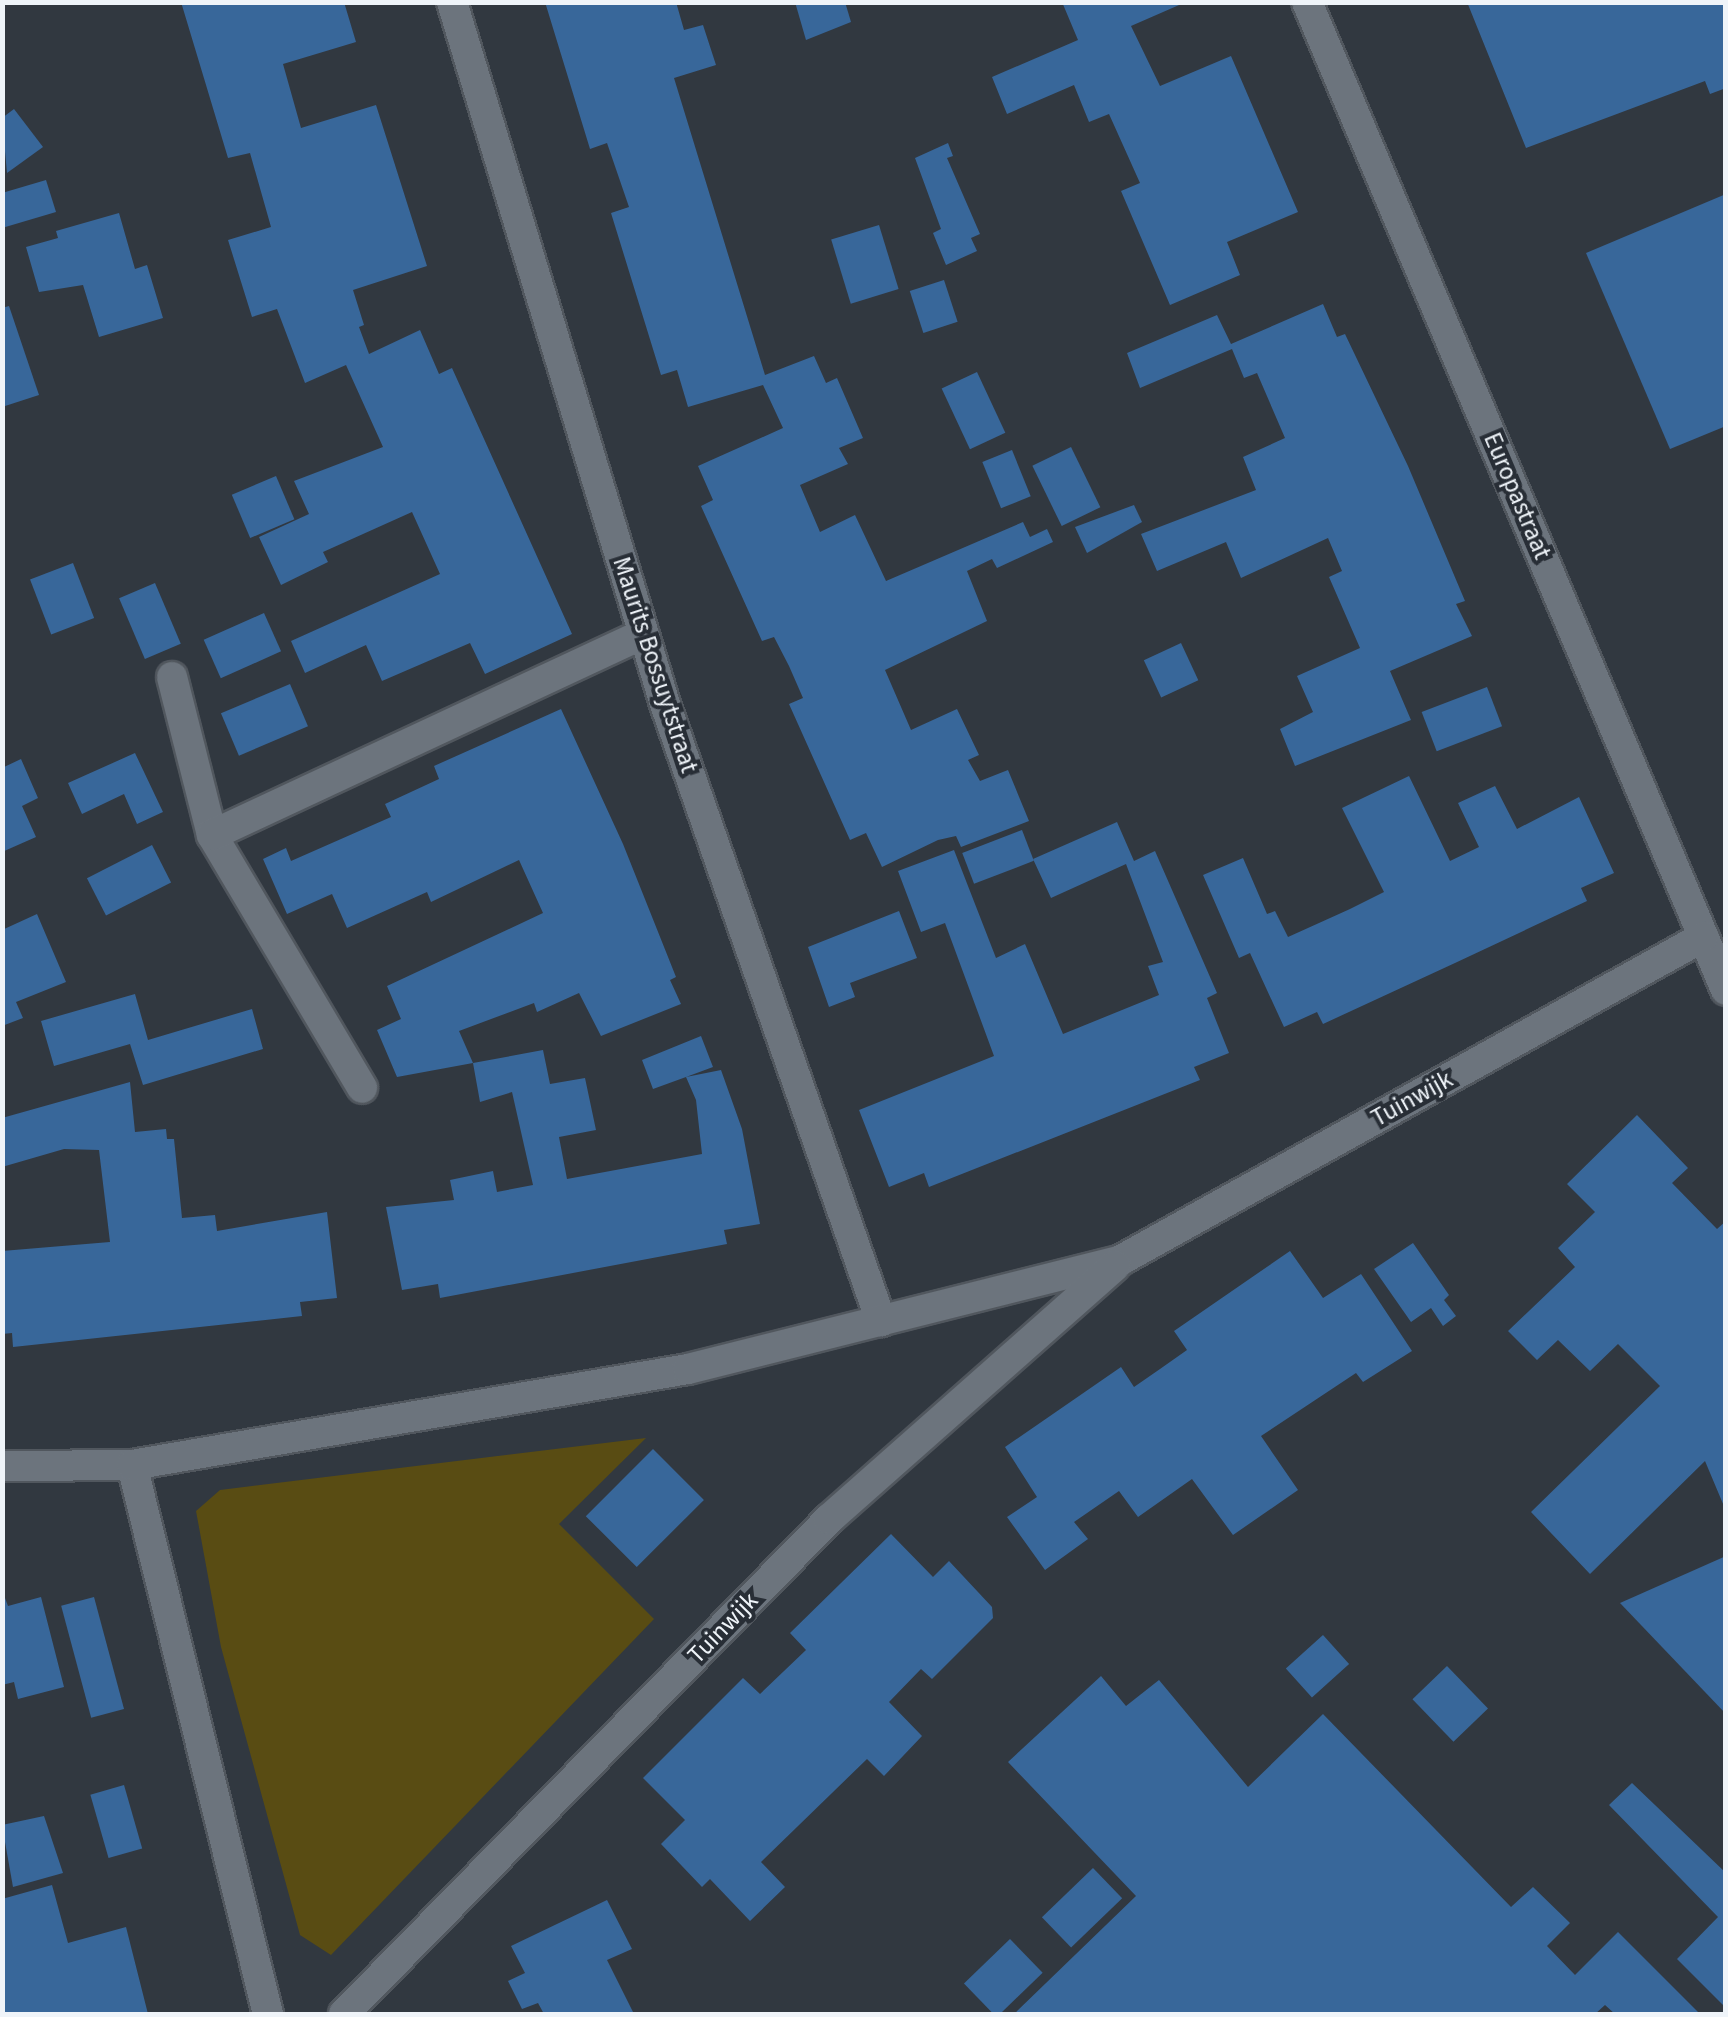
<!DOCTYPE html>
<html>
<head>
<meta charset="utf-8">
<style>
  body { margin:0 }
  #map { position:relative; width:1728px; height:2017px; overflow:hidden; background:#313840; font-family:"Source Sans 3",sans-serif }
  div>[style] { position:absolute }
  .green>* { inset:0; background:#594c13 }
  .building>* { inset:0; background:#38679a; transform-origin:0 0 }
  .roads { filter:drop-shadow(2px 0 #51575e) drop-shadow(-2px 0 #51575e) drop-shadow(0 2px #51575e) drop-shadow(0 -2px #51575e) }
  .lane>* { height:30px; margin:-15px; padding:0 15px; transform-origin:15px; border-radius:15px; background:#6c747d }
  .street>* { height:30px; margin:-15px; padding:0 15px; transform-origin:15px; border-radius:15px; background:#6c747d }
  span { translate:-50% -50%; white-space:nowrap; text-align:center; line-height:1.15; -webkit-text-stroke:8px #282e36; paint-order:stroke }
  .street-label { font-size:25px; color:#eff4f9 }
  .frame { position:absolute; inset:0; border:5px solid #eff4f9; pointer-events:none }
</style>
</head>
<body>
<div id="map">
  <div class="green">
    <i style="clip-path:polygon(646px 1438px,559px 1524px,654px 1619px,331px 1955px,300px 1935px,221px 1647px,196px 1511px,220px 1490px)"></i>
  </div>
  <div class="building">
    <i style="clip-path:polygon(181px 2px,344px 2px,356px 42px,283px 64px,301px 128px,376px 105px,427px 266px,353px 290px,364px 325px,359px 327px,369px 354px,420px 330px,439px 374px,452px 368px,572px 634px,485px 674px,470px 643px,382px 681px,366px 645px,305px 673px,291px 641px,440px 574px,412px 512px,323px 552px,328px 562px,281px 585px,259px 537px,309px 514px,294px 481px,383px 447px,346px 365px,305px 383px,277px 309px,252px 317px,228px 240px,271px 227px,250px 153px,228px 158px)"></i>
    <i style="clip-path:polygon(545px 2px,676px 2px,684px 30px,703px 25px,716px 65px,674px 78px,765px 375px,814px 356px,826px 383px,837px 378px,863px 438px,839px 448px,848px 464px,800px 485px,820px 532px,855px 515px,886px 581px,1023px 522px,1030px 537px,1047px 529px,1053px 542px,997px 568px,992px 559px,967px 571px,987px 621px,885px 670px,911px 730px,957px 709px,979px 755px,968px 760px,980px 781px,1008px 770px,1029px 821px,961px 847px,956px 836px,938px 840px,882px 867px,866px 833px,850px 840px,789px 704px,803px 698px,789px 666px,774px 637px,762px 641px,701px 506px,713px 500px,698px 466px,783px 428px,763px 385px,688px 407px,677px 370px,661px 375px,611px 213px,629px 207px,607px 143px,590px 149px)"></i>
    <i style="clip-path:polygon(795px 2px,845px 2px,851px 22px,806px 40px)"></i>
    <i style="clip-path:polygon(1062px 2px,1186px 2px,1131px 26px,1160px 86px,1231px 56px,1298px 212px,1227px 242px,1240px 275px,1170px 305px,1121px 191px,1140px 183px,1109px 114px,1089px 122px,1074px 85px,1007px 114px,992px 77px,1078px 40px)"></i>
    <i style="clip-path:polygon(1467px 2px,1726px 2px,1726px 88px,1710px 94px,1705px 81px,1526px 148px)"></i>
    <i style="clip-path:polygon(14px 109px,43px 147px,7px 173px,2px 118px)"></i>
    <i style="clip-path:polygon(948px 143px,953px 156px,947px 158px,980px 234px,971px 238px,977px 251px,946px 265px,933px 233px,941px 229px,915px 158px)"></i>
    <i style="clip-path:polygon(46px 180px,56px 212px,2px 228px,2px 193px)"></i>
    <i style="clip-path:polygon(1726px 194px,1726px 426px,1670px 449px,1586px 253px)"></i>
    <i style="clip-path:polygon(119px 213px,135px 269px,147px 265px,163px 318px,99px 337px,83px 285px,39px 292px,26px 247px,58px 238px,56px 231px)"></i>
    <i style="left:879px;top:225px;width:67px;height:50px;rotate:73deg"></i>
    <i style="left:944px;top:280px;width:44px;height:36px;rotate:72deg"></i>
    <i style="clip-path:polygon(1323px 304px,1337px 337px,1345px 334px,1408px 466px,1465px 601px,1456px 604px,1472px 636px,1390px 671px,1411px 720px,1295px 766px,1280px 729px,1313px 712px,1297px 676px,1360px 648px,1329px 577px,1342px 571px,1328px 538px,1241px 578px,1226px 542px,1157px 571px,1141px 534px,1256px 490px,1243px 457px,1285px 438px,1257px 373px,1244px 378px,1232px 349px,1140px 388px,1127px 353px,1217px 315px,1231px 344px)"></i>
    <i style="clip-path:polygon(9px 306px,39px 395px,2px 407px,2px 308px)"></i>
    <i style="left:977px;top:372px;width:67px;height:39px;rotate:65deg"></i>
    <i style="left:1071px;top:447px;width:67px;height:43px;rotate:64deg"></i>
    <i style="left:1012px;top:450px;width:50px;height:32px;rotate:68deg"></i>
    <i style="left:276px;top:476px;width:47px;height:48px;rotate:67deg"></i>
    <i style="clip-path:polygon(1134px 505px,1142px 522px,1087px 553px,1075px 527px)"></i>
    <i style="left:73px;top:563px;width:59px;height:46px;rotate:69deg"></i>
    <i style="left:155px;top:583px;width:66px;height:39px;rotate:67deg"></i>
    <i style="left:264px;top:613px;width:42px;height:66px;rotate:66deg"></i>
    <i style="left:1181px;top:643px;width:41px;height:41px;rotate:65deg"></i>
    <i style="left:290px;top:684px;width:46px;height:75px;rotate:67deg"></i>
    <i style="left:1487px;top:687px;width:42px;height:70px;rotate:69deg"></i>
    <i style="clip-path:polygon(561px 709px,623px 844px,676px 977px,670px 980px,681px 1004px,601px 1036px,579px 993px,537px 1012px,534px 1003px,459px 1031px,473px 1063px,397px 1077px,377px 1030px,401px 1019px,387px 986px,543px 913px,519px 860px,431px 902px,427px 892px,347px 928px,332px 894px,287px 914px,263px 859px,286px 848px,291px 861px,391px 817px,385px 804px,439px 779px,434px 766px)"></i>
    <i style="clip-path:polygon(135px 753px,163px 812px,137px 824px,124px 794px,82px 814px,68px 783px)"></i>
    <i style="clip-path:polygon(21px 759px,38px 798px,22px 806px,36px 837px,2px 852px,2px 768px)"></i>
    <i style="clip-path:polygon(1409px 776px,1450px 861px,1479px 847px,1458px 803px,1495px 786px,1517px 829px,1579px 797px,1614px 873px,1581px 888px,1587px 901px,1455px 963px,1323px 1024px,1317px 1012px,1284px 1027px,1250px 953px,1239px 958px,1203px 875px,1243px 858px,1267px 914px,1275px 911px,1288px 937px,1350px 909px,1384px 892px,1342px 808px)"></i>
    <i style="clip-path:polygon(1117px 822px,1134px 861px,1155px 851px,1217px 993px,1207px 998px,1229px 1053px,1194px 1067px,1200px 1080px,929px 1187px,924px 1173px,889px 1187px,859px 1110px,994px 1056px,945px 923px,921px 932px,898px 871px,954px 850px,996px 958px,1025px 944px,1063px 1034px,1159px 995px,1148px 966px,1163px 962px,1126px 864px,1051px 898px,1033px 859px)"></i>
    <i style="left:1022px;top:830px;width:33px;height:64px;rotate:69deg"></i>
    <i style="left:152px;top:845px;width:42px;height:73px;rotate:63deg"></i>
    <i style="clip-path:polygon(899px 911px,917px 958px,850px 983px,855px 997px,829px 1007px,808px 947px)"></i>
    <i style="clip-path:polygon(37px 914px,66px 982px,16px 1002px,23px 1018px,2px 1026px,2px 930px)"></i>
    <i style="clip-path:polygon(135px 994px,148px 1040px,252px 1009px,263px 1049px,143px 1085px,130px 1044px,54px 1066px,41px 1021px)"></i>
    <i style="clip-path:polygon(701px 1036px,713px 1067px,686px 1077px,721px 1070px,742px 1129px,760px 1224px,724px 1230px,727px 1244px,440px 1298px,438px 1284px,402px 1290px,386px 1207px,454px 1200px,450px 1180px,493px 1171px,497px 1192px,533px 1185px,512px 1092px,480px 1102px,473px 1063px,543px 1050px,550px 1084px,585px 1078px,596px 1130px,559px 1137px,567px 1179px,702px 1154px,696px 1100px,686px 1077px,653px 1089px,642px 1060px)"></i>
    <i style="clip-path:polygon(130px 1082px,135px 1132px,166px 1129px,167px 1139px,174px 1139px,182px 1218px,215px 1215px,217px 1231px,327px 1212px,337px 1298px,300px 1302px,302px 1316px,13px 1347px,12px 1333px,2px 1334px,2px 1251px,110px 1242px,99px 1150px,64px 1149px,2px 1167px,2px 1118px)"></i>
    <i style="clip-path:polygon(1637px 1115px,1688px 1168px,1672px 1183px,1717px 1229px,1726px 1221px,1726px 1511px,1705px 1461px,1590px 1574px,1531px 1512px,1660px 1386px,1618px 1344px,1590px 1371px,1558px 1340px,1537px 1360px,1508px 1331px,1575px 1267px,1558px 1248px,1595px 1212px,1567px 1184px)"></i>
    <i style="clip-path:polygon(1413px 1243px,1449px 1295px,1444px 1300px,1456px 1316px,1443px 1326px,1431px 1308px,1411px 1322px,1374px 1269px)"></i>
    <i style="clip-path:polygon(1290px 1251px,1323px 1298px,1361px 1274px,1412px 1351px,1363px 1382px,1356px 1373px,1261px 1436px,1298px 1490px,1233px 1535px,1192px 1479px,1138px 1517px,1119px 1491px,1074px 1522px,1088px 1539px,1045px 1570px,1007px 1517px,1037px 1497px,1005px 1447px,1121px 1367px,1134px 1387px,1160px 1369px,1187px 1350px,1174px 1331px)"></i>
    <i style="left:653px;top:1449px;width:72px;height:95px;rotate:45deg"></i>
    <i style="clip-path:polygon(891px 1534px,933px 1577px,949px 1561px,992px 1607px,993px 1618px,932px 1679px,921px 1669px,889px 1702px,922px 1736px,884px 1776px,867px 1759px,761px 1862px,785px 1887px,750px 1921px,710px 1879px,702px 1887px,661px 1844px,685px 1820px,643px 1778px,743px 1678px,760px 1694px,806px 1650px,790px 1633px)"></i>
    <i style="clip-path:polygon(1726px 1556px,1726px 1714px,1620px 1603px)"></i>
    <i style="clip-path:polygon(2px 1590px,8px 1606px,41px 1597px,64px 1687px,18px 1699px,14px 1682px,2px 1685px)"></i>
    <i style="left:94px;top:1597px;width:116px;height:34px;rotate:75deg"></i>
    <i style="left:1323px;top:1635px;width:39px;height:50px;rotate:48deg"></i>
    <i style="left:1447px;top:1666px;width:59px;height:48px;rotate:46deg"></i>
    <i style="clip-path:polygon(1101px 1676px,1126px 1706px,1159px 1680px,1248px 1787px,1323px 1714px,1511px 1907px,1533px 1887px,1570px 1923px,1547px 1946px,1575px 1975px,1618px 1932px,1700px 2014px,1615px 2014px,1605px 2005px,1595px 2014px,1014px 2014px,1136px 1896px,1008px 1762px)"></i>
    <i style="clip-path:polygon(1632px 1783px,1726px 1873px,1726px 2008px,1677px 1959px,1718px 1917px,1609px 1805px)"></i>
    <i style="left:124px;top:1785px;width:66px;height:35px;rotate:74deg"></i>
    <i style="clip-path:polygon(44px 1816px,63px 1873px,13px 1887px,2px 1825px)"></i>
    <i style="left:1093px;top:1868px;width:42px;height:71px;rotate:46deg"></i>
    <i style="clip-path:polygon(52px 1885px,68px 1943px,126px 1927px,148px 2014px,2px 2014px,2px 1899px)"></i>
    <i style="clip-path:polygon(607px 1900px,632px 1949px,607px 1960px,634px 2014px,544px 2014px,538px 2003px,522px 2009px,508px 1981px,525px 1973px,511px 1946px)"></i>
    <i style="left:1010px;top:1939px;width:47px;height:64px;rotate:46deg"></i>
  </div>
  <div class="roads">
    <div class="lane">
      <i style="left:172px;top:677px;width:163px;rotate:75.8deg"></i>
      <i style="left:212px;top:835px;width:294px;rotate:59.3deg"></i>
      <i style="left:212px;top:835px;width:476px;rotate:-25deg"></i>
    </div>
    <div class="street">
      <i style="left:452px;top:2px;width:734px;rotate:73.12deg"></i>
      <i style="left:665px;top:704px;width:654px;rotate:70.71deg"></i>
      <i style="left:1307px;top:2px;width:1073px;rotate:67.02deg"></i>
      <i style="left:132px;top:1465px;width:566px;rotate:76.09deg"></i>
      <i style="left:2px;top:1466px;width:130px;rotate:-0.4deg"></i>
      <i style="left:132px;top:1465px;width:564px;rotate:-9.8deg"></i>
      <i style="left:688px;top:1369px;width:447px;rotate:-14.1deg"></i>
      <i style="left:1121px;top:1260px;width:666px;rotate:-29.03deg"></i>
      <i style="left:344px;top:2014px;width:693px;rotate:-45.58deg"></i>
      <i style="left:829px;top:1519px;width:382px;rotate:-41.5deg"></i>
    </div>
  </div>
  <div class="street-label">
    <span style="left:1517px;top:496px;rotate:67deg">Europastraat</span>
    <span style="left:655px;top:665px;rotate:72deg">Maurits Bossuytstraat</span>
    <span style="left:1412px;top:1099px;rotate:-29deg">Tuinwijk</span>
    <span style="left:723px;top:1628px;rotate:-46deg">Tuinwijk</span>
  </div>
  <div class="frame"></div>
</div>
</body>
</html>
